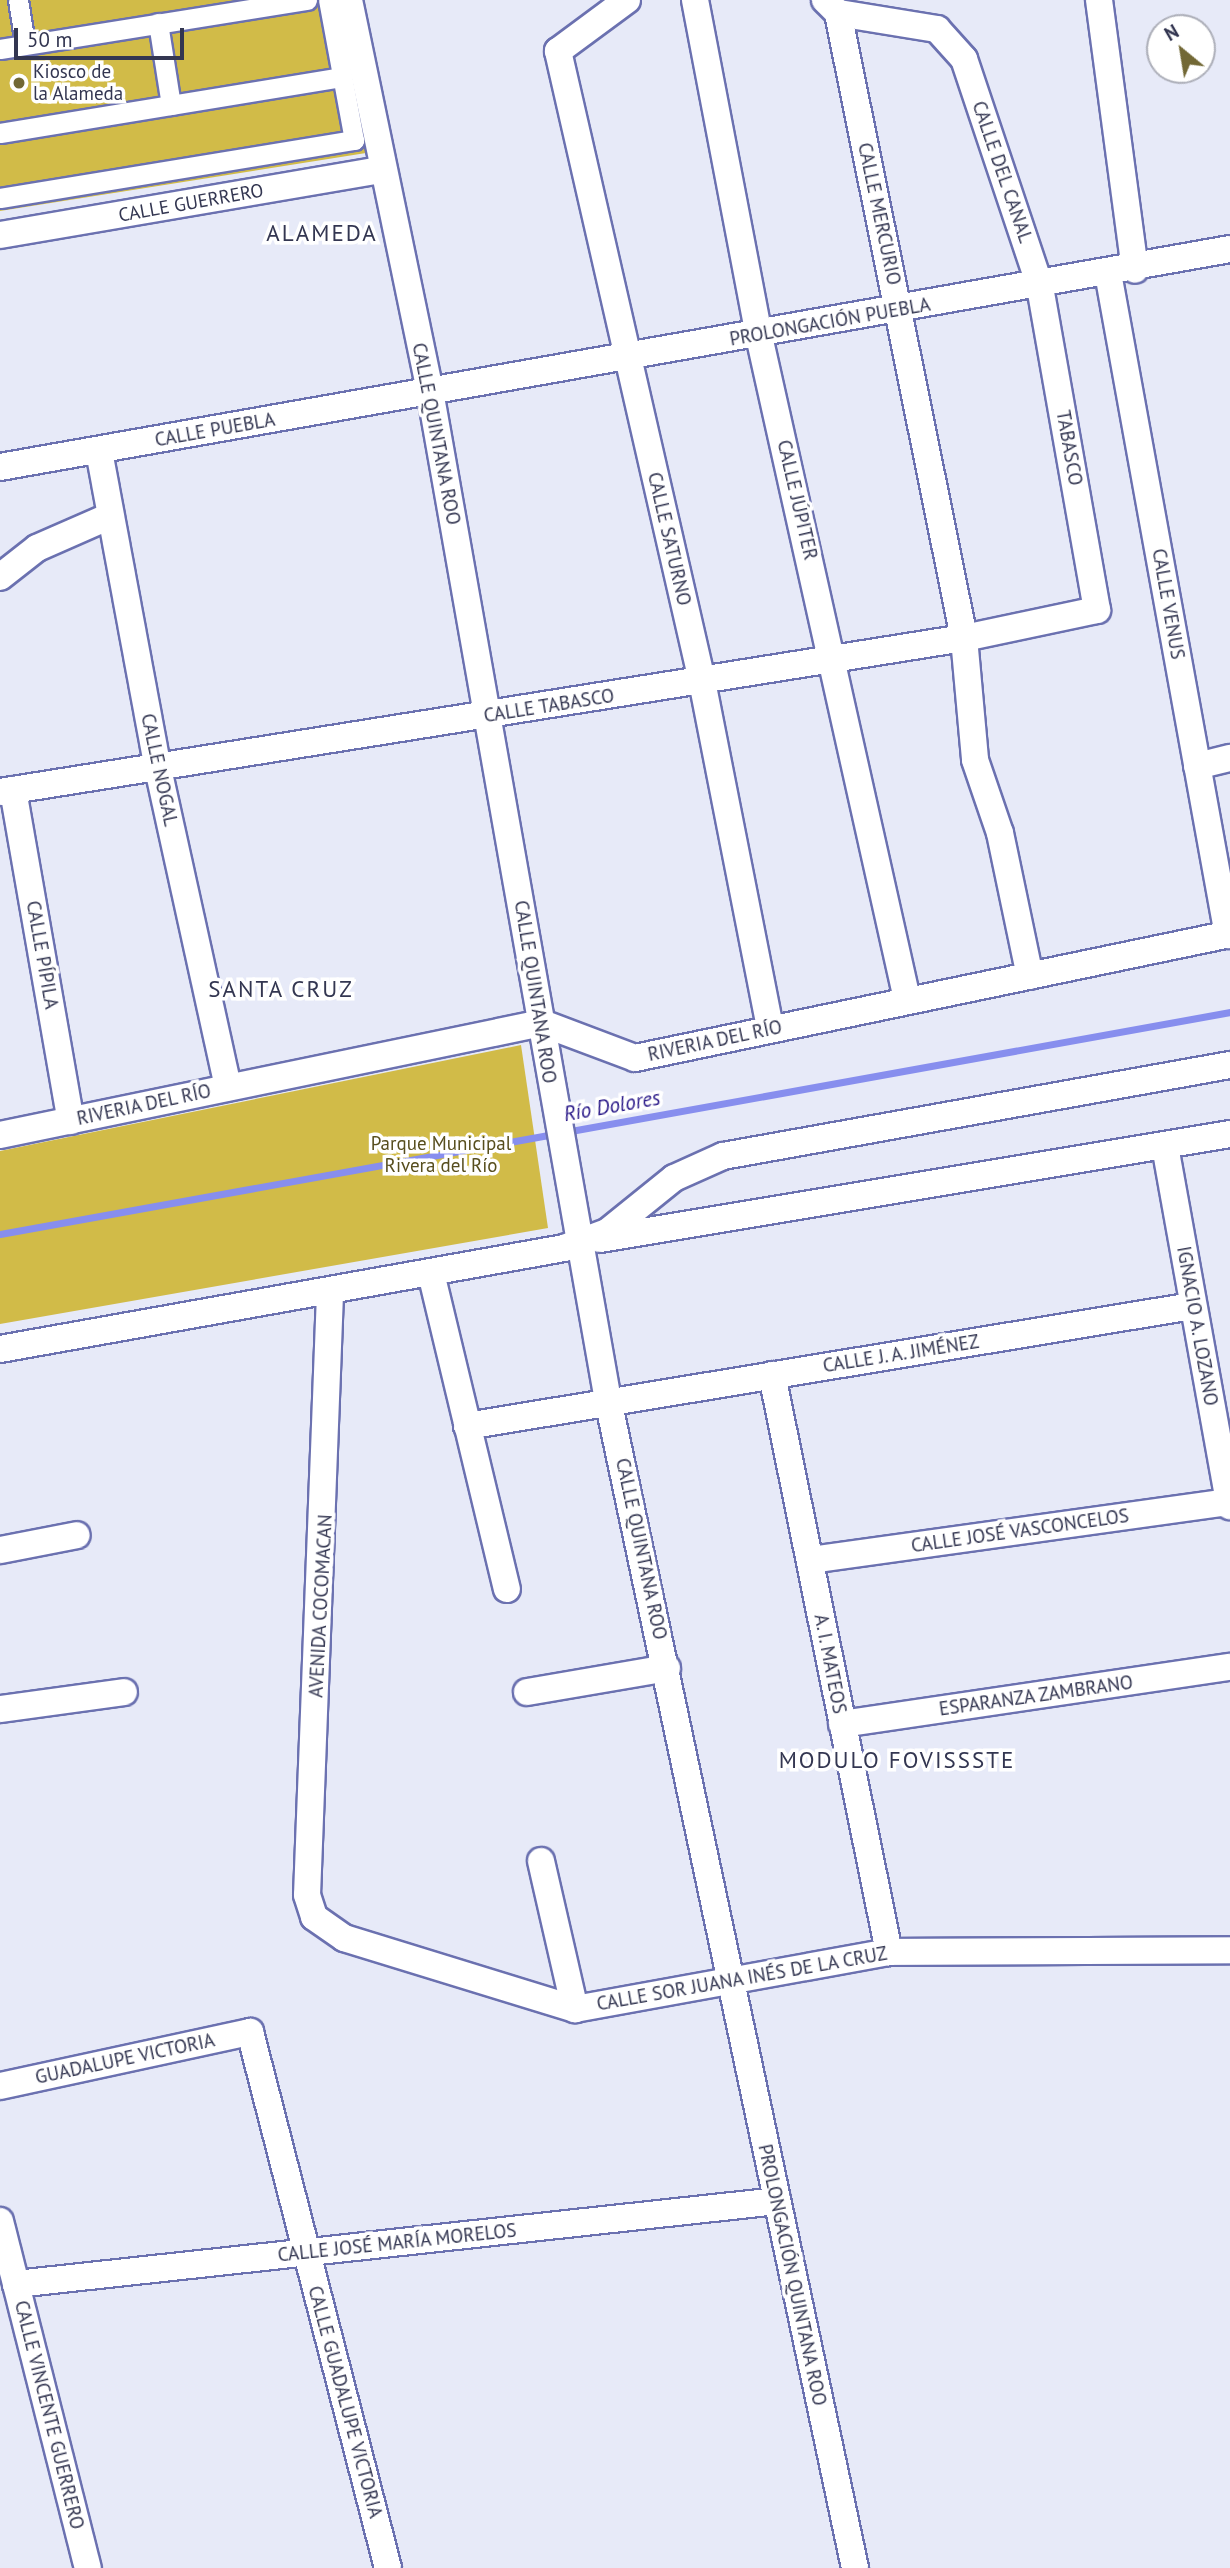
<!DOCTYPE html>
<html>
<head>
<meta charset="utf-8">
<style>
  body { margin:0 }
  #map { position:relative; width:1230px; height:2568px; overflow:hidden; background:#e7eaf8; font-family:"PT Sans",sans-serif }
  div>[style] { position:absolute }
  .green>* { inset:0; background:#d1bb48 }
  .stream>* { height:7px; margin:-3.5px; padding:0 3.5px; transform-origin:3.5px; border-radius:3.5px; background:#878eee }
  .roads { filter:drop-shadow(2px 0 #6b71b0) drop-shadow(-2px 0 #6b71b0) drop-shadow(0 2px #6b71b0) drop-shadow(0 -2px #6b71b0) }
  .pedestrian>* { height:19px; margin:-9.5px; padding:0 9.5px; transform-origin:9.5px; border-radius:9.5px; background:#fff }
  .minor>* { height:26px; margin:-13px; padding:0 13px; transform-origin:13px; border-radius:13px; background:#fff }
  .dots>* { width:19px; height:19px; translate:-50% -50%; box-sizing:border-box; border:4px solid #fff; border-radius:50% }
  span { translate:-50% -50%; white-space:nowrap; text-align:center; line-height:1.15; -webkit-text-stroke:7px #fff; paint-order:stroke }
  .poi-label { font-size:19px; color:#333651 }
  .left { translate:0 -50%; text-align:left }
  .street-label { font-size:19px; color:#333651 }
  .park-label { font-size:19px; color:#574e1e }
  .water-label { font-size:21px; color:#2b1a89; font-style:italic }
  .quarter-label { font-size:23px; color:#333651; letter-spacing:2px }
  .north { position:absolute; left:1146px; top:14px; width:70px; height:70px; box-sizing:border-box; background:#fff; border:2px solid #adafb9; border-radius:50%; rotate:330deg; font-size:19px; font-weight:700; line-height:28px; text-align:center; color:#333651 }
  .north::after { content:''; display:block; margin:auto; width:24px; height:32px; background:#726835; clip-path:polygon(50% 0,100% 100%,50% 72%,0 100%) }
  .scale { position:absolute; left:14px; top:28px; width:170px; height:32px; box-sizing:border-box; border:4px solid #333651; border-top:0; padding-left:9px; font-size:21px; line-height:24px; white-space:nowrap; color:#333651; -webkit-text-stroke:5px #fff; paint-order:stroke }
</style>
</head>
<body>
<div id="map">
  <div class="green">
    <i style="clip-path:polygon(0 0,338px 0,366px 153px,0 211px)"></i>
    <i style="clip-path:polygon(521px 1045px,548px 1228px,0 1324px,0 1151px)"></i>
  </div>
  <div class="stream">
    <i style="left:0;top:1234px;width:1250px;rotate:-10.23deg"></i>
  </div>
  <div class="roads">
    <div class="pedestrian">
      <i style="left:18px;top:0;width:45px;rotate:81deg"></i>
      <i style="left:158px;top:23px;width:83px;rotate:81deg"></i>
      <i style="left:0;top:49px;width:311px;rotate:-9.1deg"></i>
      <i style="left:0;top:133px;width:347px;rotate:-9.3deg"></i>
      <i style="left:0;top:198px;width:359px;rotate:-9.3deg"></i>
      <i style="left:354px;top:140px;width:142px;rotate:-100.5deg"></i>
    </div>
    <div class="minor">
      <i style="left:349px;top:0;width:399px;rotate:78.3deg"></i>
      <i style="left:430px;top:391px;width:1025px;rotate:80deg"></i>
      <i style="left:608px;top:1400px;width:1194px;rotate:78.06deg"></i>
      <i style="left:627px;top:0;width:86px;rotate:143.5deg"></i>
      <i style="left:558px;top:51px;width:646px;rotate:77.12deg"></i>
      <i style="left:702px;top:681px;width:355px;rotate:78.9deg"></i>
      <i style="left:695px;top:0;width:342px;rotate:79.2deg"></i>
      <i style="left:759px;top:336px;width:679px;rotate:77.42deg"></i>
      <i style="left:825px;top:0;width:18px;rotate:45deg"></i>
      <i style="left:838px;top:13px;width:638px;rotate:78.6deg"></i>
      <i style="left:964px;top:638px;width:122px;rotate:84.8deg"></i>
      <i style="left:975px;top:760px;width:77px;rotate:71.1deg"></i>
      <i style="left:1000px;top:833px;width:146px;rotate:78.2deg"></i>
      <i style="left:1099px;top:0;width:272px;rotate:82.4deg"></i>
      <i style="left:0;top:235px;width:387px;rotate:-9.7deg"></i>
      <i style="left:1108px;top:273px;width:673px;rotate:79.73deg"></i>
      <i style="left:99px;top:451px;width:318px;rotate:79.5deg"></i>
      <i style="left:157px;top:764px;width:331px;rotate:77.6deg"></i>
      <i style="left:0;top:467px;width:1249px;rotate:-10.05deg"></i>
      <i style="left:0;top:577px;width:47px;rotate:-38.1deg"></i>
      <i style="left:37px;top:548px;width:80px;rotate:-23.7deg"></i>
      <i style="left:1197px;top:766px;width:34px;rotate:-14deg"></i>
      <i style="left:13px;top:790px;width:336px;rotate:80.1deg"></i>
      <i style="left:0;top:792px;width:976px;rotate:-9.08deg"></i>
      <i style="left:964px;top:638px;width:136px;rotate:-11.9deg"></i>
      <i style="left:1097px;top:610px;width:329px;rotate:-100deg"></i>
      <i style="left:1040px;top:286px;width:239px;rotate:-108.5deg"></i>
      <i style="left:964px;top:59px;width:40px;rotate:-132deg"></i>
      <i style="left:937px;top:29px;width:100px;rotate:-170.8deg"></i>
      <i style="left:0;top:1135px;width:553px;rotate:-11.68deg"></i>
      <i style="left:542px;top:1023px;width:99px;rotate:20.6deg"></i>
      <i style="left:635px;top:1058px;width:608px;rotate:-11.77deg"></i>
      <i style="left:1165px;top:1146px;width:366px;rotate:79.8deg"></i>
      <i style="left:600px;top:1239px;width:639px;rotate:-9.46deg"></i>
      <i style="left:431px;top:1273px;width:325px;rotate:76.5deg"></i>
      <i style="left:330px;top:1294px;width:601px;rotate:92.19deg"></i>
      <i style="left:307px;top:1895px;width:23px;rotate:72deg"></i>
      <i style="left:314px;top:1917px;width:37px;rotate:35deg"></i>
      <i style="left:344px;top:1938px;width:242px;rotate:17.1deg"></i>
      <i style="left:575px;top:2009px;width:319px;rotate:-10.3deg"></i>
      <i style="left:889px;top:1952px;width:341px;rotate:-0.3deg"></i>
      <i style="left:0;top:1349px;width:573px;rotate:-10.15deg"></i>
      <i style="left:564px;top:1248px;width:46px;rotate:-20.4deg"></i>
      <i style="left:607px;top:1232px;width:86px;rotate:-38.9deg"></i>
      <i style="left:674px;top:1178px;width:54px;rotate:-24.2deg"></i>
      <i style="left:723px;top:1156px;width:515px;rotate:-10.18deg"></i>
      <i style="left:772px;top:1375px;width:589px;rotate:78.54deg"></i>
      <i style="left:467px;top:1426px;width:735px;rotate:-9.4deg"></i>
      <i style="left:0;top:1550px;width:78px;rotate:-11deg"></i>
      <i style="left:810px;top:1560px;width:423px;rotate:-7.9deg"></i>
      <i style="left:527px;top:1692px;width:142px;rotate:-9.7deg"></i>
      <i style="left:0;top:1709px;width:125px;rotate:-7.8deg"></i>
      <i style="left:842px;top:1724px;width:392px;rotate:-8.4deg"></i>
      <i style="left:541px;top:1861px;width:152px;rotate:77.1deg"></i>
      <i style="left:0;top:2086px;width:256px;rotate:-12.2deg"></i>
      <i style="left:250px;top:2032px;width:553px;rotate:75.56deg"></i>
      <i style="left:0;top:2221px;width:358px;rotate:75.8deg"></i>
      <i style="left:16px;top:2284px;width:766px;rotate:-6.22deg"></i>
    </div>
  </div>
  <div class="dots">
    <i style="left:19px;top:83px;background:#726835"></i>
  </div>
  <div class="poi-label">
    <span class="left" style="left:33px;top:83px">Kiosco de<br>la Alameda</span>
  </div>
  <div class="street-label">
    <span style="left:1002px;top:172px;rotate:71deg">CALLE DEL CANAL</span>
    <span style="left:191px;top:203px;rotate:-10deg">CALLE GUERRERO</span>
    <span style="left:879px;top:214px;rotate:78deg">CALLE MERCURIO</span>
    <span style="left:830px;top:322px;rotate:-10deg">PROLONGACIÓN PUEBLA</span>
    <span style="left:215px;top:430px;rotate:-10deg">CALLE PUEBLA</span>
    <span style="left:436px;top:434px;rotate:79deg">CALLE QUINTANA ROO</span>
    <span style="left:1069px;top:448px;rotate:80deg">TABASCO</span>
    <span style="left:797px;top:500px;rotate:77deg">CALLE JÚPITER</span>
    <span style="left:669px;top:539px;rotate:77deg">CALLE SATURNO</span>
    <span style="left:1168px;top:604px;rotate:80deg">CALLE VENUS</span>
    <span style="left:549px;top:706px;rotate:-9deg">CALLE TABASCO</span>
    <span style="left:159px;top:770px;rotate:78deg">CALLE NOGAL</span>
    <span style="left:42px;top:955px;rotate:80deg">CALLE PÍPILA</span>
    <span style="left:535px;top:992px;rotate:81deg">CALLE QUINTANA ROO</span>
    <span style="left:715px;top:1041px;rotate:-12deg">RIVERIA DEL RÍO</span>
    <span style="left:144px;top:1105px;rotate:-12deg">RIVERIA DEL RÍO</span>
    <span style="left:1197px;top:1326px;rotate:80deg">IGNACIO A. LOZANO</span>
    <span style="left:901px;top:1354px;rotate:-9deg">CALLE J. A. JIMÉNEZ</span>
    <span style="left:1020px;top:1531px;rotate:-8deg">CALLE JOSÉ VASCONCELOS</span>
    <span style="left:641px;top:1549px;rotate:78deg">CALLE QUINTANA ROO</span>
    <span style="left:321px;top:1606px;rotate:-87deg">AVENIDA COCOMACAN</span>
    <span style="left:830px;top:1664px;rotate:79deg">A. I. MATEOS</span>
    <span style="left:1036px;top:1696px;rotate:-8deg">ESPARANZA ZAMBRANO</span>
    <span style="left:742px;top:1979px;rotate:-10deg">CALLE SOR JUANA INÉS DE LA CRUZ</span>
    <span style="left:125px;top:2059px;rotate:-12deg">GUADALUPE VICTORIA</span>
    <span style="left:397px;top:2243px;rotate:-6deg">CALLE JOSÉ MARÍA MORELOS</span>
    <span style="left:792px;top:2275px;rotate:78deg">PROLONGACIÓN QUINTANA ROO</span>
    <span style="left:345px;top:2402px;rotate:75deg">CALLE GUADALUPE VICTORIA</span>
    <span style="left:49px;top:2415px;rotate:76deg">CALLE VINCENTE GUERRERO</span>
  </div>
  <div class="park-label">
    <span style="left:441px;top:1155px">Parque Municipal<br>Rivera del Río</span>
  </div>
  <div class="water-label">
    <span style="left:612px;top:1106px;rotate:-10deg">Río Dolores</span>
  </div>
  <div class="quarter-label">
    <span style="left:322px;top:233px">ALAMEDA</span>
    <span style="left:281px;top:989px">SANTA CRUZ</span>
    <span style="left:897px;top:1760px">MODULO FOVISSSTE</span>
  </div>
  <div class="north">N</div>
  <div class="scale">50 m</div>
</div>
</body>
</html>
